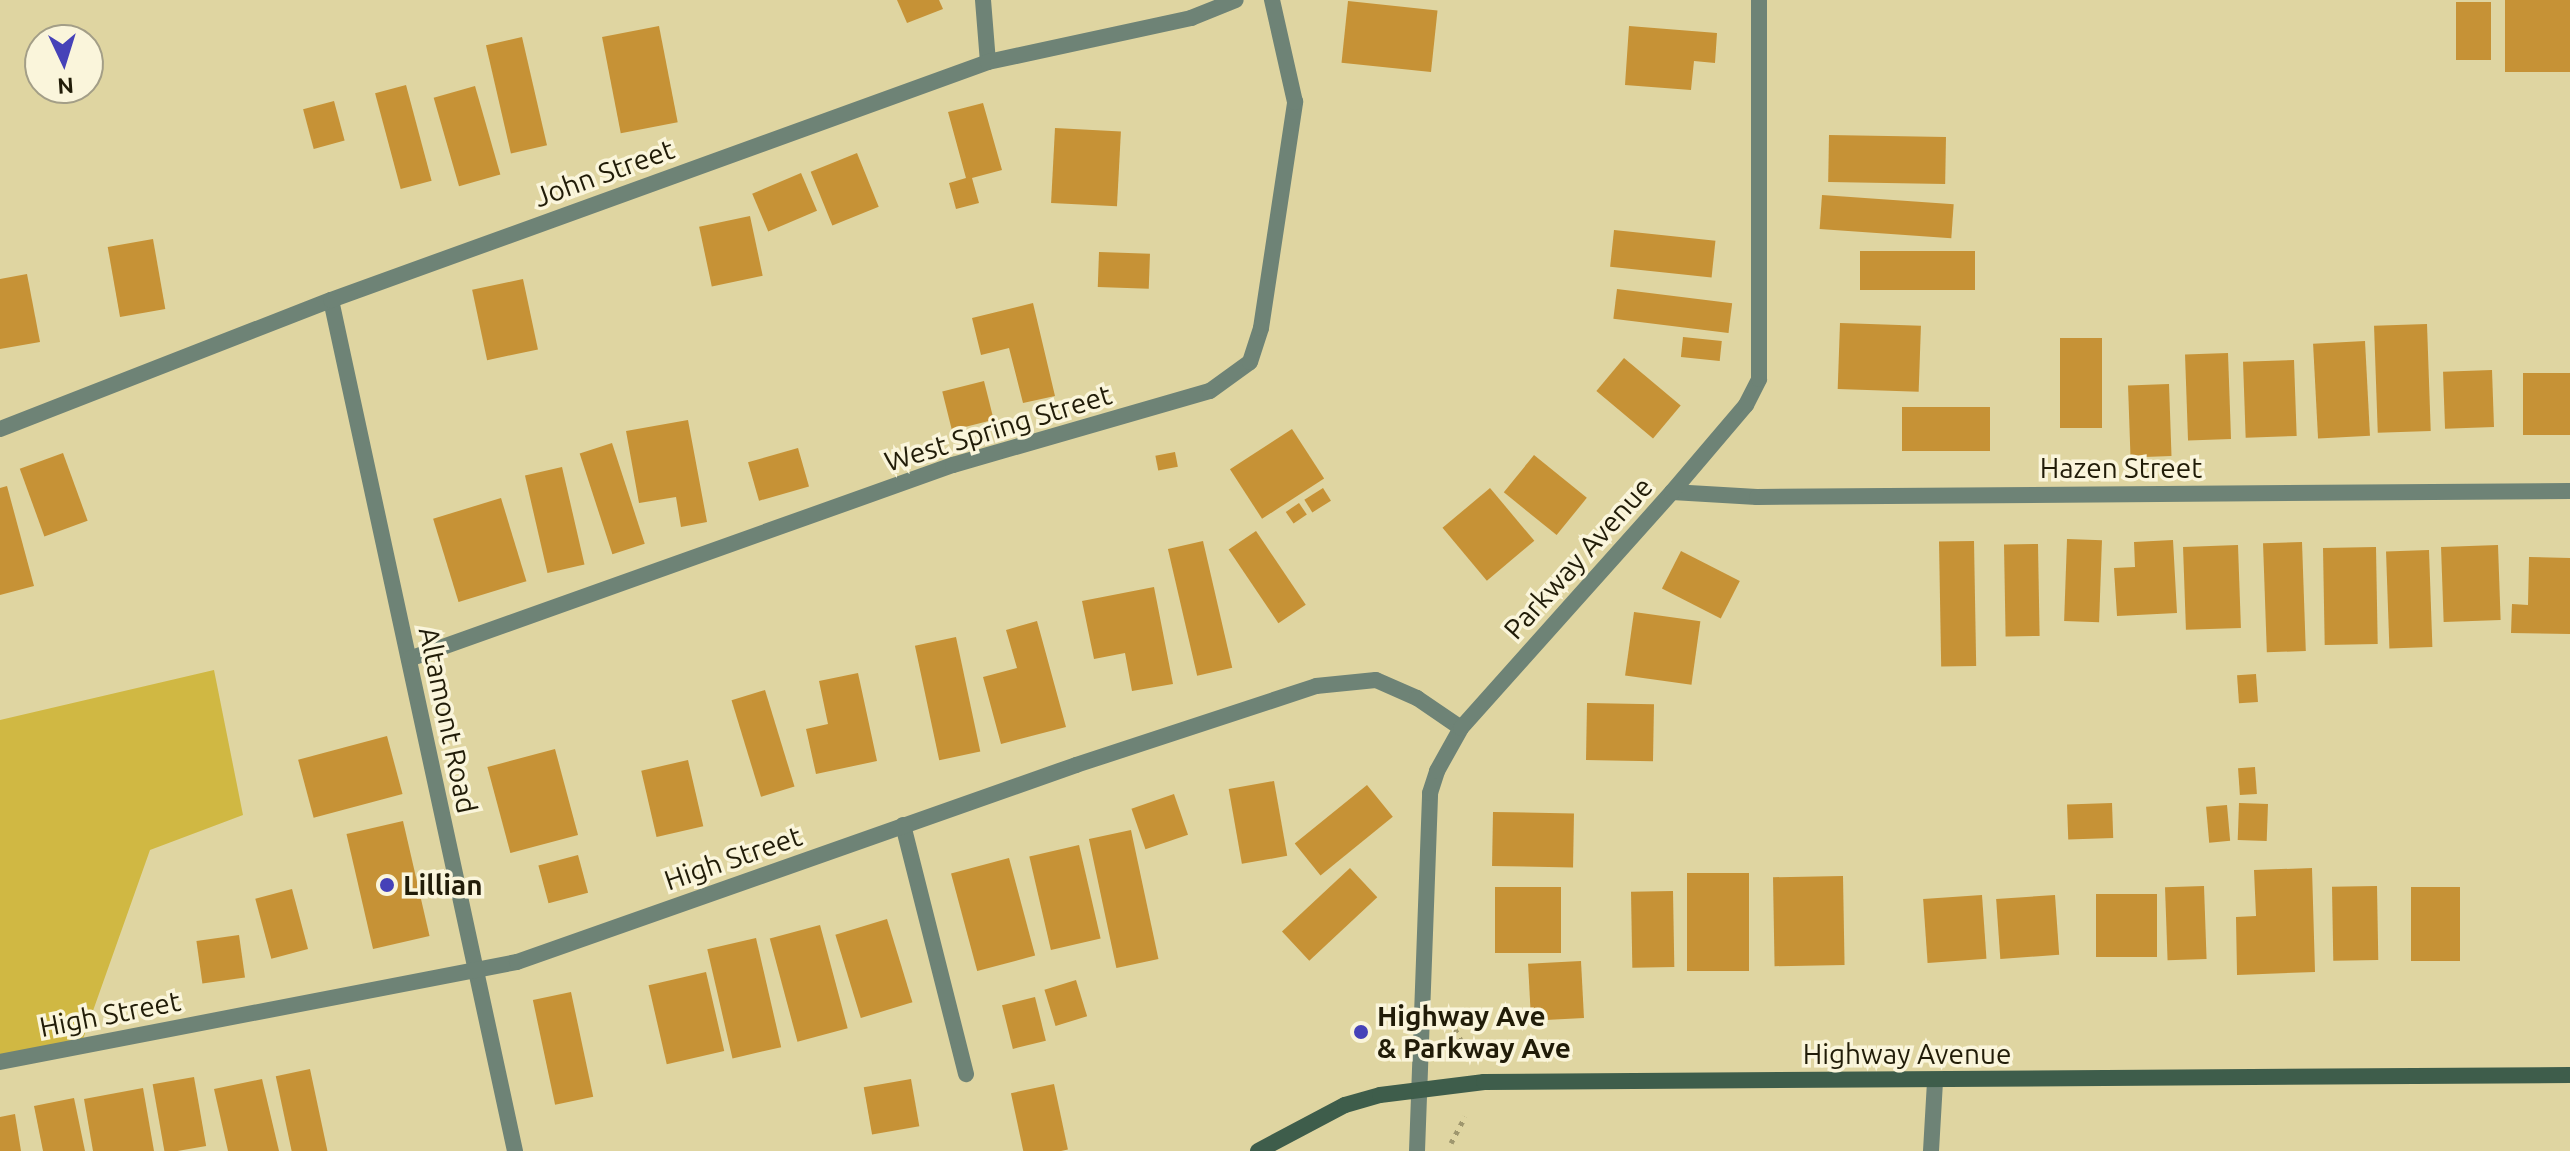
<!DOCTYPE html>
<html>
<head>
<meta charset="utf-8">
<style>
  body { margin:0 }
  #map { position:relative; width:2570px; height:1151px; overflow:hidden; background:#dfd5a1; font-family:Ubuntu,sans-serif }
  div>[style] { position:absolute }
  .green>* { inset:0; background:#d0b843 }
  .building>* { inset:0; background:#c69236; transform-origin:0 0 }
  .path>* { height:5px; margin-top:-2.5px; transform-origin:0; background:repeating-linear-gradient(90deg,#9f976e 0 4px,transparent 0 10px) }
  .service>* { height:16px; margin:-8px; padding:0 8px; transform-origin:8px; border-radius:8px; background:#6e8376 }
  .minor>* { height:16px; margin:-8px; padding:0 8px; transform-origin:8px; border-radius:8px; background:#6e8376 }
  .tertiary>* { height:16px; margin:-8px; padding:0 8px; transform-origin:8px; border-radius:8px; background:#6e8376 }
  .secondary>* { height:16px; margin:-8px; padding:0 8px; transform-origin:8px; border-radius:8px; background:#3e5d4b }
  .dots>* { width:22px; height:22px; translate:-50% -50%; box-sizing:border-box; border:4px solid #faf5db; border-radius:50% }
  span { translate:-50% -50%; white-space:nowrap; text-align:center; line-height:1.15; -webkit-text-stroke:7px #faf5db; paint-order:stroke }
  .street-label { font-size:28px; color:#211c08 }
  .poi-label { font-size:28px; color:#211c08; font-weight:700 }
  .left { translate:0 -50%; text-align:left }
  .north { position:absolute; left:24px; top:24px; width:80px; height:80px; box-sizing:border-box; background:#faf5db; border:2px solid #a39e87; border-radius:50%; rotate:176deg; font-size:22px; font-weight:700; line-height:32px; text-align:center; color:#211c08 }
  .north::after { content:''; display:block; margin:auto; width:28px; height:36px; background:#4642b8; clip-path:polygon(50% 0,100% 100%,50% 72%,0 100%) }
</style>
</head>
<body>
<div id="map">
  <div class="green">
    <i style="clip-path:polygon(214px 670px,243px 815px,150px 850px,83px 1039px,0 1058px,0 720px)"></i>
  </div>
  <div class="building">
    <i style="clip-path:polygon(897px 0,939px 0,943px 9px,907px 23px)"></i>
    <i style="left:2505px;top:0;width:65px;height:72px"></i>
    <i style="left:1348px;top:1px;width:90px;height:62px;rotate:6deg"></i>
    <i style="left:2456px;top:2px;width:35px;height:58px"></i>
    <i style="left:659px;top:26px;width:98px;height:58px;rotate:79deg"></i>
    <i style="clip-path:polygon(1629px 26px,1717px 33px,1715px 63px,1694px 61px,1691px 90px,1625px 85px)"></i>
    <i style="left:522px;top:37px;width:111px;height:37px;rotate:77deg"></i>
    <i style="left:406px;top:85px;width:99px;height:32px;rotate:75deg"></i>
    <i style="left:475px;top:86px;width:92px;height:43px;rotate:74deg"></i>
    <i style="left:334px;top:101px;width:41px;height:32px;rotate:75deg"></i>
    <i style="clip-path:polygon(983px 103px,1002px 170px,972px 178px,979px 203px,956px 209px,949px 183px,966px 178px,948px 112px)"></i>
    <i style="left:1055px;top:128px;width:66px;height:75px;rotate:3deg"></i>
    <i style="left:1829px;top:135px;width:117px;height:47px;rotate:1deg"></i>
    <i style="left:857px;top:153px;width:58px;height:50px;rotate:68deg"></i>
    <i style="left:801px;top:173px;width:41px;height:53px;rotate:67deg"></i>
    <i style="left:1822px;top:195px;width:132px;height:34px;rotate:4deg"></i>
    <i style="left:750px;top:216px;width:61px;height:52px;rotate:78deg"></i>
    <i style="left:1614px;top:230px;width:102px;height:37px;rotate:6deg"></i>
    <i style="left:153px;top:239px;width:71px;height:46px;rotate:80deg"></i>
    <i style="left:1975px;top:251px;width:39px;height:115px;rotate:90deg"></i>
    <i style="left:1099px;top:252px;width:51px;height:35px;rotate:2deg"></i>
    <i style="clip-path:polygon(27px 274px,40px 342px,0 349px,0 279px)"></i>
    <i style="left:523px;top:279px;width:72px;height:52px;rotate:78deg"></i>
    <i style="left:1617px;top:289px;width:116px;height:30px;rotate:7deg"></i>
    <i style="clip-path:polygon(1033px 303px,1055px 396px,1023px 403px,1009px 348px,981px 355px,972px 318px)"></i>
    <i style="left:1840px;top:323px;width:81px;height:66px;rotate:2deg"></i>
    <i style="left:2427px;top:324px;width:107px;height:53px;rotate:88deg"></i>
    <i style="left:1683px;top:337px;width:39px;height:20px;rotate:6deg"></i>
    <i style="left:2060px;top:338px;width:42px;height:90px"></i>
    <i style="left:2365px;top:341px;width:95px;height:52px;rotate:87deg"></i>
    <i style="left:2228px;top:353px;width:86px;height:43px;rotate:88deg"></i>
    <i style="left:1624px;top:358px;width:74px;height:43px;rotate:40deg"></i>
    <i style="left:2294px;top:360px;width:76px;height:51px;rotate:88deg"></i>
    <i style="left:2492px;top:370px;width:57px;height:49px;rotate:88deg"></i>
    <i style="left:2570px;top:373px;width:62px;height:47px;rotate:90deg"></i>
    <i style="left:984px;top:381px;width:40px;height:43px;rotate:76deg"></i>
    <i style="left:2169px;top:384px;width:72px;height:41px;rotate:88deg"></i>
    <i style="left:1902px;top:407px;width:88px;height:44px"></i>
    <i style="clip-path:polygon(688px 420px,707px 522px,681px 527px,676px 497px,639px 503px,626px 431px)"></i>
    <i style="left:1292px;top:429px;width:59px;height:74px;rotate:57deg"></i>
    <i style="left:612px;top:443px;width:106px;height:34px;rotate:72deg"></i>
    <i style="left:798px;top:448px;width:40px;height:52px;rotate:74deg"></i>
    <i style="left:1175px;top:452px;width:15px;height:20px;rotate:79deg"></i>
    <i style="left:63px;top:453px;width:72px;height:46px;rotate:70deg"></i>
    <i style="left:1534px;top:455px;width:68px;height:48px;rotate:39deg"></i>
    <i style="left:562px;top:467px;width:100px;height:38px;rotate:77deg"></i>
    <i style="clip-path:polygon(7px 486px,34px 586px,0 595px,0 488px)"></i>
    <i style="left:1323px;top:488px;width:15px;height:22px;rotate:58deg"></i>
    <i style="left:1490px;top:488px;width:69px;height:62px;rotate:50deg"></i>
    <i style="left:501px;top:498px;width:87px;height:71px;rotate:73deg"></i>
    <i style="left:1299px;top:503px;width:14px;height:16px;rotate:56deg"></i>
    <i style="left:1256px;top:531px;width:89px;height:33px;rotate:56deg"></i>
    <i style="left:2067px;top:539px;width:35px;height:82px;rotate:2deg"></i>
    <i style="clip-path:polygon(2173px 540px,2177px 613px,2117px 616px,2114px 568px,2135px 567px,2134px 542px)"></i>
    <i style="left:1203px;top:541px;width:130px;height:36px;rotate:77deg"></i>
    <i style="left:1974px;top:541px;width:125px;height:35px;rotate:89deg"></i>
    <i style="left:2302px;top:542px;width:109px;height:39px;rotate:88deg"></i>
    <i style="left:2038px;top:544px;width:92px;height:34px;rotate:89deg"></i>
    <i style="left:2238px;top:545px;width:83px;height:55px;rotate:88deg"></i>
    <i style="left:2498px;top:545px;width:75px;height:57px;rotate:88deg"></i>
    <i style="left:2376px;top:547px;width:97px;height:53px;rotate:89deg"></i>
    <i style="left:2429px;top:550px;width:97px;height:43px;rotate:88deg"></i>
    <i style="left:1681px;top:551px;width:66px;height:42px;rotate:27deg"></i>
    <i style="clip-path:polygon(2529px 557px,2570px 558px,2570px 634px,2511px 633px,2512px 604px,2528px 605px)"></i>
    <i style="clip-path:polygon(1154px 587px,1173px 684px,1132px 691px,1125px 653px,1094px 659px,1082px 601px)"></i>
    <i style="left:1634px;top:612px;width:67px;height:64px;rotate:8deg"></i>
    <i style="clip-path:polygon(1037px 621px,1066px 727px,1001px 744px,983px 677px,1017px 668px,1006px 630px)"></i>
    <i style="left:956px;top:637px;width:117px;height:42px;rotate:78deg"></i>
    <i style="clip-path:polygon(858px 673px,877px 761px,816px 774px,806px 729px,828px 724px,819px 681px)"></i>
    <i style="left:2256px;top:674px;width:28px;height:19px;rotate:86deg"></i>
    <i style="left:765px;top:690px;width:101px;height:35px;rotate:73deg"></i>
    <i style="left:1587px;top:703px;width:67px;height:57px;rotate:1deg"></i>
    <i style="left:387px;top:736px;width:60px;height:92px;rotate:75deg"></i>
    <i style="left:555px;top:749px;width:89px;height:70px;rotate:75deg"></i>
    <i style="left:688px;top:760px;width:68px;height:48px;rotate:77deg"></i>
    <i style="left:2255px;top:767px;width:27px;height:17px;rotate:86deg"></i>
    <i style="left:1274px;top:781px;width:76px;height:46px;rotate:80deg"></i>
    <i style="left:1367px;top:785px;width:41px;height:93px;rotate:51deg"></i>
    <i style="left:1174px;top:794px;width:43px;height:45px;rotate:71deg"></i>
    <i style="left:2112px;top:803px;width:35px;height:45px;rotate:88deg"></i>
    <i style="left:2239px;top:803px;width:29px;height:37px;rotate:2deg"></i>
    <i style="left:2227px;top:805px;width:36px;height:21px;rotate:85deg"></i>
    <i style="left:1493px;top:812px;width:81px;height:54px;rotate:1deg"></i>
    <i style="left:403px;top:821px;width:118px;height:58px;rotate:77deg"></i>
    <i style="left:1131px;top:830px;width:132px;height:43px;rotate:78deg"></i>
    <i style="left:1079px;top:845px;width:96px;height:51px;rotate:77deg"></i>
    <i style="left:578px;top:855px;width:39px;height:41px;rotate:75deg"></i>
    <i style="left:1009px;top:858px;width:101px;height:60px;rotate:75deg"></i>
    <i style="left:1350px;top:868px;width:40px;height:93px;rotate:47deg"></i>
    <i style="clip-path:polygon(2312px 868px,2315px 972px,2237px 975px,2236px 917px,2256px 916px,2254px 870px)"></i>
    <i style="left:1687px;top:873px;width:62px;height:98px"></i>
    <i style="left:1843px;top:876px;width:89px;height:70px;rotate:89deg"></i>
    <i style="left:2204px;top:886px;width:73px;height:39px;rotate:88deg"></i>
    <i style="left:2377px;top:886px;width:74px;height:45px;rotate:89deg"></i>
    <i style="left:1495px;top:887px;width:66px;height:66px"></i>
    <i style="left:2411px;top:887px;width:49px;height:74px"></i>
    <i style="left:292px;top:889px;width:62px;height:38px;rotate:75deg"></i>
    <i style="left:1673px;top:891px;width:76px;height:42px;rotate:89deg"></i>
    <i style="left:2157px;top:894px;width:63px;height:61px;rotate:90deg"></i>
    <i style="left:1982px;top:895px;width:64px;height:59px;rotate:86deg"></i>
    <i style="left:2055px;top:895px;width:60px;height:59px;rotate:86deg"></i>
    <i style="left:887px;top:919px;width:87px;height:54px;rotate:73deg"></i>
    <i style="left:820px;top:925px;width:107px;height:52px;rotate:75deg"></i>
    <i style="left:239px;top:935px;width:43px;height:43px;rotate:82deg"></i>
    <i style="left:756px;top:938px;width:112px;height:50px;rotate:77deg"></i>
    <i style="left:1581px;top:961px;width:57px;height:53px;rotate:87deg"></i>
    <i style="left:706px;top:972px;width:81px;height:59px;rotate:77deg"></i>
    <i style="left:1076px;top:980px;width:38px;height:33px;rotate:73deg"></i>
    <i style="left:571px;top:992px;width:107px;height:39px;rotate:78deg"></i>
    <i style="left:1035px;top:997px;width:45px;height:34px;rotate:76deg"></i>
    <i style="left:310px;top:1069px;width:84px;height:35px;rotate:78deg"></i>
    <i style="left:194px;top:1077px;width:70px;height:42px;rotate:80deg"></i>
    <i style="clip-path:polygon(262px 1079px,279px 1151px,228px 1151px,214px 1089px)"></i>
    <i style="left:911px;top:1079px;width:48px;height:48px;rotate:80deg"></i>
    <i style="left:1054px;top:1084px;width:67px;height:44px;rotate:78deg"></i>
    <i style="clip-path:polygon(143px 1088px,154px 1151px,93px 1151px,84px 1099px)"></i>
    <i style="clip-path:polygon(74px 1098px,85px 1151px,43px 1151px,34px 1106px)"></i>
    <i style="clip-path:polygon(15px 1114px,21px 1151px,0 1151px,0 1117px)"></i>
  </div>
  <div class="path">
    <i style="left:1455px;top:1029px;width:26px;rotate:62deg"></i>
    <i style="left:1451px;top:1143px;width:30px;rotate:-62deg"></i>
  </div>
  <div class="service">
    <i style="left:903px;top:825px;width:257px;rotate:75.8deg"></i>
  </div>
  <div class="minor">
    <i style="left:983px;top:0;width:62px;rotate:85.4deg"></i>
    <i style="left:331px;top:300px;width:871px;rotate:77.8deg"></i>
    <i style="left:0;top:429px;width:355px;rotate:-21.3deg"></i>
    <i style="left:331px;top:300px;width:699px;rotate:-19.91deg"></i>
    <i style="left:988px;top:62px;width:208px;rotate:-12.2deg"></i>
    <i style="left:1191px;top:18px;width:48px;rotate:-21.8deg"></i>
    <i style="left:1672px;top:492px;width:85px;rotate:3.4deg"></i>
    <i style="left:1757px;top:497px;width:813px;rotate:-0.42deg"></i>
    <i style="left:409px;top:659px;width:578px;rotate:-19.63deg"></i>
    <i style="left:953px;top:465px;width:267px;rotate:-16.1deg"></i>
    <i style="left:1210px;top:391px;width:49px;rotate:-35.9deg"></i>
    <i style="left:1250px;top:362px;width:36px;rotate:-72deg"></i>
    <i style="left:1261px;top:328px;width:229px;rotate:-81.4deg"></i>
    <i style="left:1295px;top:102px;width:105px;rotate:-102.7deg"></i>
    <i style="left:0;top:1062px;width:527px;rotate:-10.95deg"></i>
    <i style="left:517px;top:962px;width:593px;rotate:-19.41deg"></i>
    <i style="left:1076px;top:765px;width:253px;rotate:-18.2deg"></i>
    <i style="left:1316px;top:686px;width:60px;rotate:-5.7deg"></i>
    <i style="left:1376px;top:680px;width:45px;rotate:23.7deg"></i>
    <i style="left:1417px;top:698px;width:53px;rotate:34.3deg"></i>
    <i style="left:1931px;top:1151px;width:70px;rotate:-86.7deg"></i>
  </div>
  <div class="tertiary">
    <i style="left:1417px;top:1151px;width:358px;rotate:-87.9deg"></i>
    <i style="left:1430px;top:793px;width:23px;rotate:-72deg"></i>
    <i style="left:1437px;top:771px;width:49px;rotate:-60.8deg"></i>
    <i style="left:1461px;top:728px;width:317px;rotate:-48.2deg"></i>
    <i style="left:1672px;top:492px;width:114px;rotate:-49.6deg"></i>
    <i style="left:1746px;top:405px;width:29px;rotate:-63deg"></i>
    <i style="left:1759px;top:379px;width:379px;rotate:-90deg"></i>
  </div>
  <div class="secondary">
    <i style="left:1258px;top:1151px;width:98px;rotate:-27.9deg"></i>
    <i style="left:1345px;top:1105px;width:36px;rotate:-16deg"></i>
    <i style="left:1380px;top:1095px;width:105px;rotate:-7.1deg"></i>
    <i style="left:1484px;top:1082px;width:1086px;rotate:-0.37deg"></i>
  </div>
  <div class="dots">
    <i style="left:387px;top:885px;background:#4642b8"></i>
    <i style="left:1361px;top:1032px;background:#4642b8"></i>
  </div>
  <div class="street-label">
    <span style="left:604px;top:173px;rotate:-20deg">John Street</span>
    <span style="left:998px;top:428px;rotate:-17deg">West Spring Street</span>
    <span style="left:2121px;top:468px">Hazen Street</span>
    <span style="left:1578px;top:558px;rotate:-48deg">Parkway Avenue</span>
    <span style="left:448px;top:720px;rotate:78deg">Altamont Road</span>
    <span style="left:733px;top:858px;rotate:-19deg">High Street</span>
    <span style="left:110px;top:1014px;rotate:-11deg">High Street</span>
    <span style="left:1907px;top:1054px">Highway Avenue</span>
  </div>
  <div class="poi-label">
    <span class="left" style="left:403px;top:885px">Lillian</span>
    <span class="left" style="left:1377px;top:1032px">Highway Ave<br>&amp; Parkway Ave</span>
  </div>
  <div class="north">N</div>
</div>
</body>
</html>
